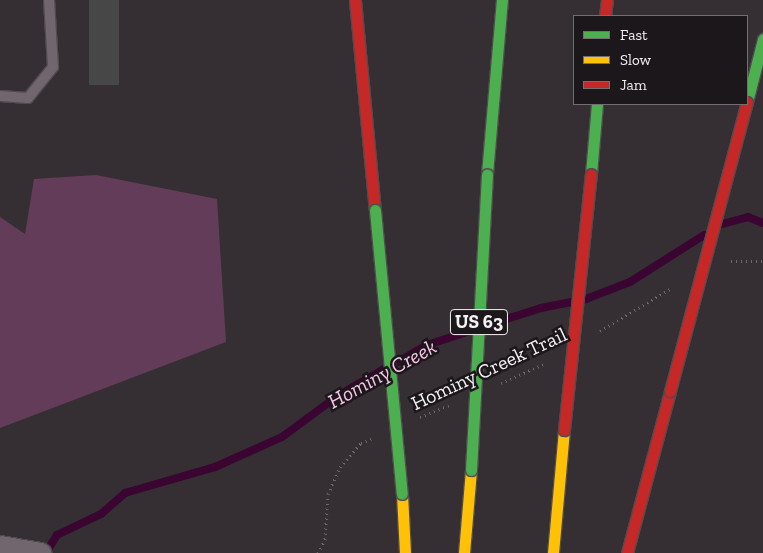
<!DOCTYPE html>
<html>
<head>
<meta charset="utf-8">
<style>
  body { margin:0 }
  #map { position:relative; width:763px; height:553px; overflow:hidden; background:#352f33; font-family:"Zilla Slab",serif }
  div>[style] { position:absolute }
  .green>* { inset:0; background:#633c59 }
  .stream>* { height:8px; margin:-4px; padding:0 4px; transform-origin:4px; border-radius:4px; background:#3a0631 }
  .building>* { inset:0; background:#474747; transform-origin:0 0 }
  .path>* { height:3px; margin-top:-1.5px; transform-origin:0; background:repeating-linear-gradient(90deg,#70676e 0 1px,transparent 0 5px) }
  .roads { filter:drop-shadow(1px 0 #4f4b4e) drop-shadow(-1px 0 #4f4b4e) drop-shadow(0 1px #4f4b4e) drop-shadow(0 -1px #4f4b4e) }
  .lane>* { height:10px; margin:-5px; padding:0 5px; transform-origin:5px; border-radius:5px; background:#71656e }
  .street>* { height:21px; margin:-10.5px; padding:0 10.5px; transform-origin:10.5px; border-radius:10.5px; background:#71656e }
  .fast>* { height:11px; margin:-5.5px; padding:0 5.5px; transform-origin:5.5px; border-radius:5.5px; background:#4caf50 }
  .slow>* { height:11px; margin:-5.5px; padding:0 5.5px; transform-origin:5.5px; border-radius:5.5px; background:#ffc107 }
  .jam>* { height:11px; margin:-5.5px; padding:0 5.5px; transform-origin:5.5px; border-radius:5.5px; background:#c62828 }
  .bridges { filter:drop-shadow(1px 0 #4f4b4e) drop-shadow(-1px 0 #4f4b4e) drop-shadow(0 1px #4f4b4e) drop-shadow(0 -1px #4f4b4e) }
  .fast-bridge>* { height:11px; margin:-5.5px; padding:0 5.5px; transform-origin:5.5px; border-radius:5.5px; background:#4caf50 }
  .jam-bridge>* { height:11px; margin:-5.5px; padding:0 5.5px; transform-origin:5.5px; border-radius:5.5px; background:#c62828 }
  span { translate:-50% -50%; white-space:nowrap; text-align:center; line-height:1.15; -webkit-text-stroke:5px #1b171a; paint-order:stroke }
  .shield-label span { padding:1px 4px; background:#1b171a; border:1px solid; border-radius:4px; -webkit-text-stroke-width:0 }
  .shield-label { font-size:19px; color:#f6f0f4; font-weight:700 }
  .street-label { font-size:20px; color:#f6f0f4 }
  .water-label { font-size:21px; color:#fbc4eb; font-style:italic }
  .legend { position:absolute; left:573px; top:15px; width:175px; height:90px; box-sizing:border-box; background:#1b171a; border:1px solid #736e71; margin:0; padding:6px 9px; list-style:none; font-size:15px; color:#f6f0f4 }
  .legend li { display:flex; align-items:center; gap:10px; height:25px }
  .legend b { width:25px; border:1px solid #736e71 }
</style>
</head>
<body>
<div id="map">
  <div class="green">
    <i style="clip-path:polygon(96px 175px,217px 199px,226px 342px,0 428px,0 217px,25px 234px,34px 179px)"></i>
  </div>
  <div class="stream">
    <i style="left:722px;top:224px;width:27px;rotate:-15deg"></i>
    <i style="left:748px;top:217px;width:16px;rotate:22deg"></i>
    <i style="left:484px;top:326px;width:60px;rotate:-17.5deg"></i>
    <i style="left:541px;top:308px;width:46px;rotate:-11.3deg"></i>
    <i style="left:586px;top:299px;width:47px;rotate:-21.1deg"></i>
    <i style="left:630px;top:282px;width:88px;rotate:-32.4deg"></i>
    <i style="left:394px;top:364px;width:38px;rotate:-30deg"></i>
    <i style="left:427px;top:345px;width:48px;rotate:-18.1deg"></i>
    <i style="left:46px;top:553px;width:21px;rotate:-59deg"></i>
    <i style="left:57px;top:535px;width:49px;rotate:-25.5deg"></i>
    <i style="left:101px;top:514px;width:32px;rotate:-41deg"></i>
    <i style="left:125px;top:493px;width:94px;rotate:-16.1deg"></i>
    <i style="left:215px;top:467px;width:73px;rotate:-24.1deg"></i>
    <i style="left:282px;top:437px;width:71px;rotate:-36.4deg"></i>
    <i style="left:339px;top:395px;width:52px;rotate:-30deg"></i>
  </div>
  <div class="building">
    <i style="left:89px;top:0;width:30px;height:85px"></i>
  </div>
  <div class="path">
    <i style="left:731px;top:261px;width:32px"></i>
    <i style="left:600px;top:331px;width:82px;rotate:-31deg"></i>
    <i style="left:501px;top:383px;width:49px;rotate:-24deg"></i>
    <i style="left:420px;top:417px;width:31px;rotate:-22deg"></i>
    <i style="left:318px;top:553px;width:16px;rotate:-63deg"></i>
    <i style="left:325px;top:539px;width:45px;rotate:-86.2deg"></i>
    <i style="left:328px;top:494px;width:30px;rotate:-66deg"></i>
    <i style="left:340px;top:467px;width:32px;rotate:-49deg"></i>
    <i style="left:361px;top:443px;width:11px;rotate:-22deg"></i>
  </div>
  <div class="roads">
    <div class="lane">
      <i style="left:0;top:96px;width:28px;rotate:4deg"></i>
      <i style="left:28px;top:98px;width:40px;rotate:-51deg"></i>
      <i style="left:53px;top:67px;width:67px;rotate:-93.4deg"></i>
    </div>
    <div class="street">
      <i style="left:0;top:546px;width:41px;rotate:9.9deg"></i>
    </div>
    <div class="fast">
      <i style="left:747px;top:102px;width:65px;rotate:-75.7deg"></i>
      <i style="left:487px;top:174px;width:175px;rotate:-85.1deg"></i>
      <i style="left:591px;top:174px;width:70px;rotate:-85.1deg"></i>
    </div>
    <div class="slow">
      <i style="left:402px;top:494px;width:59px;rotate:87.1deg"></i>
      <i style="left:464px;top:553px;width:83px;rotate:-85.2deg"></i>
      <i style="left:553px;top:553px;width:123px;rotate:-84.9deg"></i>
    </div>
    <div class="jam">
      <i style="left:355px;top:0;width:211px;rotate:84.6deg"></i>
      <i style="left:605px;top:16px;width:16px;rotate:-83deg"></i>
      <i style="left:627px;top:553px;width:168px;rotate:-75.1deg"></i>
    </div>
  </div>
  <div class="bridges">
    <div class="fast-bridge">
      <i style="left:375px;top:210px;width:285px;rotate:84.6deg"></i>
      <i style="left:471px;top:470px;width:296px;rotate:-86.9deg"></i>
    </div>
    <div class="jam-bridge">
      <i style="left:670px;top:391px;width:299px;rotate:-75.1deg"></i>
      <i style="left:564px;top:430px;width:257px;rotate:-84deg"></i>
    </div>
  </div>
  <div class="shield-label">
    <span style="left:479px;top:322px">US 63</span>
  </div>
  <div class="street-label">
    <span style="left:489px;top:369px;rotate:-25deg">Hominy Creek Trail</span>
  </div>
  <div class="water-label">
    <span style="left:382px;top:374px;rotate:-29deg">Hominy Creek</span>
  </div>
  <ul class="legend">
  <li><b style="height:6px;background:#4caf50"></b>Fast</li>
  <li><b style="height:6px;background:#ffc107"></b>Slow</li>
  <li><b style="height:6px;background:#c62828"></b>Jam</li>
  </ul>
</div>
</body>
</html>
